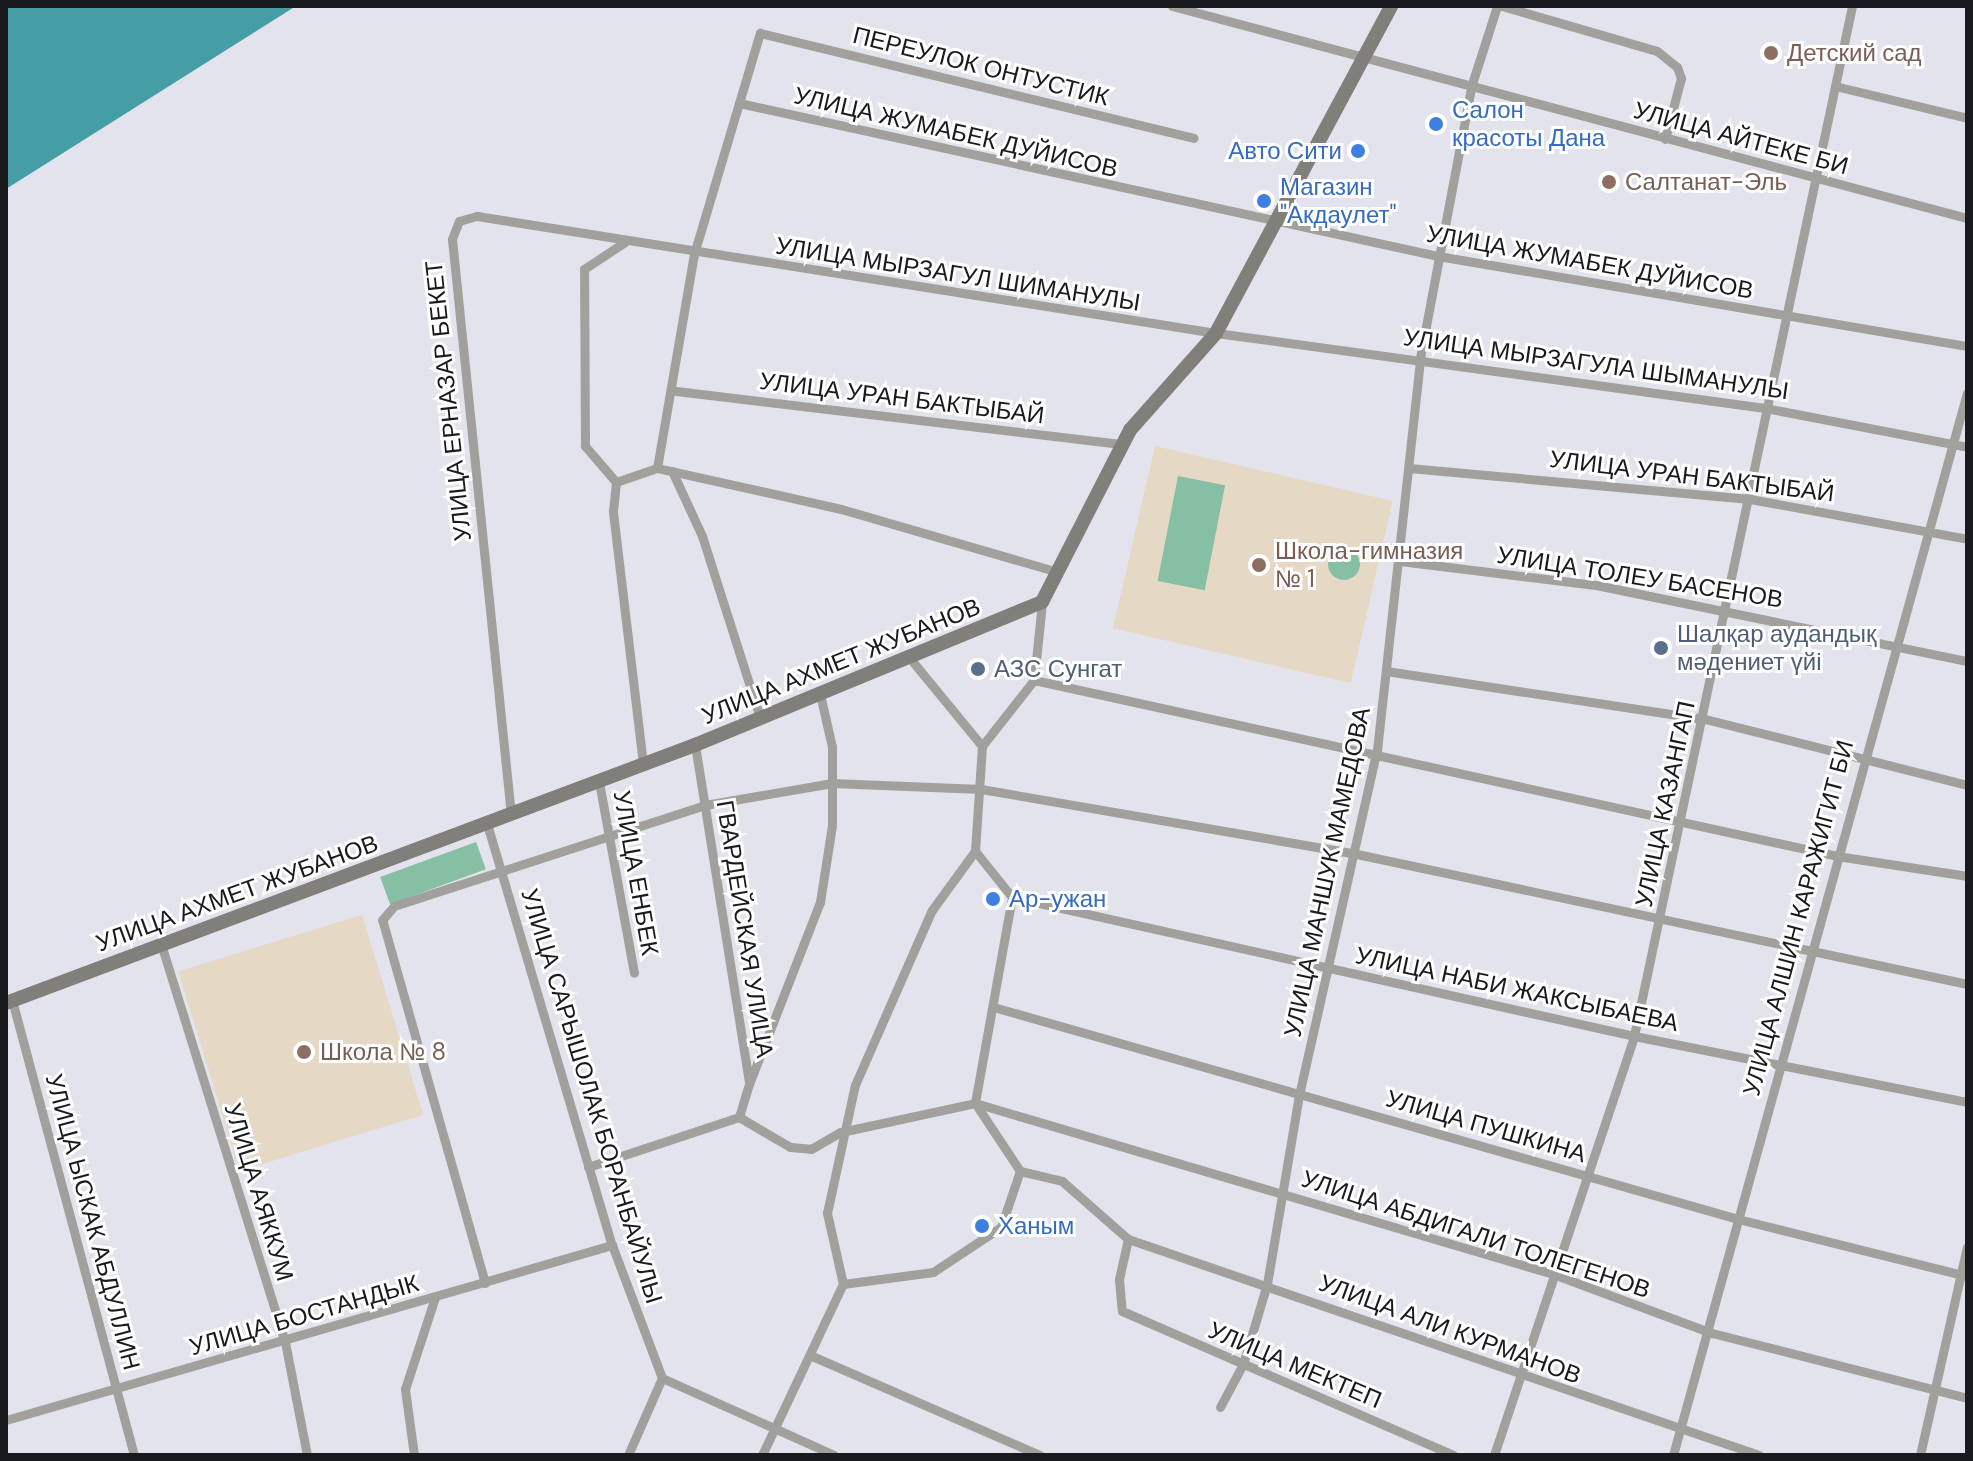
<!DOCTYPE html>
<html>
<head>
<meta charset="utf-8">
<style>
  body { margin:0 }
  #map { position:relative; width:1973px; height:1461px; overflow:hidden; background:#e2e3ec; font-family:"DM Sans",sans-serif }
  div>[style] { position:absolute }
  .education>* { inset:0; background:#e5d8c4; transform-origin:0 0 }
  .green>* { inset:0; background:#87bfa5; transform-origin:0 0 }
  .round { border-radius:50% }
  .water>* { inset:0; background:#459ea5 }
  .street>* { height:9px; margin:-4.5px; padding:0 4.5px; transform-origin:4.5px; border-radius:4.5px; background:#a1a09c }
  .secondary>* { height:14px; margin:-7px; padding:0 7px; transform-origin:7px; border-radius:7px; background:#817f7a }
  .dots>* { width:22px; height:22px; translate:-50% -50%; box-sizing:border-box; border:4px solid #fff; border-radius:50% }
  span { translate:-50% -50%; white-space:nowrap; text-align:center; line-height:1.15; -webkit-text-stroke:6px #fff; paint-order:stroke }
  .education-label { font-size:24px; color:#785e54 }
  .left { translate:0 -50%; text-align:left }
  .street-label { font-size:24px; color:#191a1d }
  .shop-label { font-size:24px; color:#366cbe }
  .right { translate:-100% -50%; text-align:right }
  .service-label { font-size:24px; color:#4e5e75 }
  .frame { position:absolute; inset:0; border:8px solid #191a1d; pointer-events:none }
</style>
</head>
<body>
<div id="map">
  <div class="education">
    <i style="left:1155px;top:446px;width:244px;height:187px;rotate:13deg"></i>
    <i style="left:362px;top:915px;width:209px;height:192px;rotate:73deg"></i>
  </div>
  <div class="green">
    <i style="left:1178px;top:476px;width:48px;height:107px;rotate:11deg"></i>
    <i class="round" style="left:1328px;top:548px;width:32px;height:32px"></i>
    <i style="left:476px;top:842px;width:29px;height:102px;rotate:70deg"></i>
  </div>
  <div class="water">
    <i style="clip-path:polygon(6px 6px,296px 6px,6px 189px)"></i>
  </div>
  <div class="street">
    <i style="left:1172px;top:6px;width:823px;rotate:14.93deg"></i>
    <i style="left:1502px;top:6px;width:161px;rotate:16.2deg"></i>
    <i style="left:1657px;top:51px;width:26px;rotate:39deg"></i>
    <i style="left:1677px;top:67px;width:12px;rotate:70deg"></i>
    <i style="left:1681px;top:78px;width:63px;rotate:104.7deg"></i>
    <i style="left:1835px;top:86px;width:136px;rotate:13.6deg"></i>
    <i style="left:739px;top:103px;width:716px;rotate:12.35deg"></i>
    <i style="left:1438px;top:256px;width:537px;rotate:9.66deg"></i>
    <i style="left:676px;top:391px;width:450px;rotate:6.8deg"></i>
    <i style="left:1409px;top:468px;width:342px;rotate:5.2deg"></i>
    <i style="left:1750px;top:499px;width:221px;rotate:10.4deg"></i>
    <i style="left:672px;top:471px;width:72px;rotate:65.2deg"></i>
    <i style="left:702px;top:536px;width:191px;rotate:72.3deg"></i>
    <i style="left:616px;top:482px;width:48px;rotate:-130.7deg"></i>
    <i style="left:585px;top:446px;width:177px;rotate:-90.3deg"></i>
    <i style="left:584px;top:269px;width:49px;rotate:-33.4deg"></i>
    <i style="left:1400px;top:561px;width:197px;rotate:7deg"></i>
    <i style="left:1596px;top:585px;width:379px;rotate:11.6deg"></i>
    <i style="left:1058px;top:572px;width:226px;rotate:-163.8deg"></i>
    <i style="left:841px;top:509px;width:189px;rotate:-167.4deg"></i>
    <i style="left:657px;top:468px;width:217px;rotate:-80.2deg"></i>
    <i style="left:694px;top:254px;width:231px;rotate:-73.4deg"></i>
    <i style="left:760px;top:33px;width:446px;rotate:13.6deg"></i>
    <i style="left:1386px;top:671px;width:323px;rotate:8.6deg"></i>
    <i style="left:1705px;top:719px;width:270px;rotate:14.1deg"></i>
    <i style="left:1034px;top:680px;width:822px;rotate:12.36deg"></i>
    <i style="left:1837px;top:856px;width:132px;rotate:8.7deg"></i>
    <i style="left:695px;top:745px;width:343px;rotate:80.9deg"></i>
    <i style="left:749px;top:1084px;width:34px;rotate:107deg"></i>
    <i style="left:982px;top:746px;width:84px;rotate:-51.8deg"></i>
    <i style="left:1034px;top:680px;width:78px;rotate:-84.1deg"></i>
    <i style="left:643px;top:764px;width:255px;rotate:-96.8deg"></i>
    <i style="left:613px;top:511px;width:29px;rotate:-84deg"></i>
    <i style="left:616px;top:482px;width:43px;rotate:-18.9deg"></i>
    <i style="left:599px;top:782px;width:194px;rotate:79.6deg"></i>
    <i style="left:511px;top:815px;width:579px;rotate:-95.85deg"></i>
    <i style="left:452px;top:239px;width:19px;rotate:-69deg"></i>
    <i style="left:459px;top:221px;width:19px;rotate:-16deg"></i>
    <i style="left:477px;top:216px;width:748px;rotate:9deg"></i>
    <i style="left:1216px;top:333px;width:554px;rotate:7.78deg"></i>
    <i style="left:1765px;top:408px;width:206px;rotate:10.9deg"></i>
    <i style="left:487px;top:824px;width:439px;rotate:73.5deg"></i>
    <i style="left:612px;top:1245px;width:142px;rotate:69.4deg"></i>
    <i style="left:975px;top:851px;width:59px;rotate:51.2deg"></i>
    <i style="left:1012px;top:897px;width:209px;rotate:100.2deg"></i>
    <i style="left:975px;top:1103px;width:82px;rotate:56.5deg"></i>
    <i style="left:1020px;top:1171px;width:43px;rotate:13.4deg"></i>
    <i style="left:1062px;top:1181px;width:88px;rotate:41.3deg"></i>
    <i style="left:1128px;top:1239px;width:41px;rotate:102.7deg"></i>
    <i style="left:1119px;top:1279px;width:32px;rotate:85deg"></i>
    <i style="left:1122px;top:1311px;width:361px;rotate:23.5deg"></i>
    <i style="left:1012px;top:897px;width:637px;rotate:12.6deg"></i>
    <i style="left:1634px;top:1036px;width:339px;rotate:11.2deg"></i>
    <i style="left:161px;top:944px;width:417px;rotate:72.7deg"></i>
    <i style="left:285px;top:1342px;width:115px;rotate:79deg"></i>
    <i style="left:12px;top:1000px;width:471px;rotate:75deg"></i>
    <i style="left:997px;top:1008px;width:770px;rotate:15.89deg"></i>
    <i style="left:1738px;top:1219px;width:236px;rotate:14deg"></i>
    <i style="left:749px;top:1084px;width:195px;rotate:-68.7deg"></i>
    <i style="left:820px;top:902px;width:78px;rotate:-81.1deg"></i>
    <i style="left:832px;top:825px;width:78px;rotate:-90deg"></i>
    <i style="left:832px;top:747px;width:54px;rotate:-102.8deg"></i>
    <i style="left:588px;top:1167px;width:159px;rotate:-18.3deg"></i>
    <i style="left:739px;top:1117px;width:59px;rotate:30.5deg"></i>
    <i style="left:790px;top:1147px;width:21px;rotate:5deg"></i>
    <i style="left:811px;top:1149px;width:34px;rotate:-30deg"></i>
    <i style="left:841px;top:1132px;width:137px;rotate:-12.2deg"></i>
    <i style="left:975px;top:1103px;width:603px;rotate:16.48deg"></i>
    <i style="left:1553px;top:1274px;width:170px;rotate:20.4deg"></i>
    <i style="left:1712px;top:1333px;width:263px;rotate:14.3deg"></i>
    <i style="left:1128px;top:1239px;width:667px;rotate:18.9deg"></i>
    <i style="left:485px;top:1283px;width:377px;rotate:-105.8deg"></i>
    <i style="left:382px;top:920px;width:18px;rotate:-49deg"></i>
    <i style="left:394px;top:906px;width:327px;rotate:-18deg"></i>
    <i style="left:705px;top:805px;width:129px;rotate:-9.8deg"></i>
    <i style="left:832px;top:783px;width:149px;rotate:2.3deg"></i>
    <i style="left:981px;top:789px;width:376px;rotate:9.8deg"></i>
    <i style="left:1352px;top:853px;width:629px;rotate:12.02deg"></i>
    <i style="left:843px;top:1284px;width:91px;rotate:-7.6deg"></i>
    <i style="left:933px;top:1272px;width:82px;rotate:-33.5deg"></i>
    <i style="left:1001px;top:1227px;width:59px;rotate:-71.3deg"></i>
    <i style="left:812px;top:1356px;width:249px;rotate:23.5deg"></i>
    <i style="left:662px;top:1378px;width:188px;rotate:24.1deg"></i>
    <i style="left:1220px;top:1407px;width:49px;rotate:-61.9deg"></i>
    <i style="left:1243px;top:1364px;width:84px;rotate:-73.3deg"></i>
    <i style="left:1267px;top:1284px;width:192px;rotate:-80.4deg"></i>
    <i style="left:1299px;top:1095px;width:354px;rotate:-77.3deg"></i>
    <i style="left:1377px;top:750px;width:394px;rotate:-83.7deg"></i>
    <i style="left:1420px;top:358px;width:276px;rotate:-79.3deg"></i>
    <i style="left:1471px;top:87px;width:85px;rotate:-72.2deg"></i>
    <i style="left:6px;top:1420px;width:631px;rotate:-16.11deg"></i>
    <i style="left:414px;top:1455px;width:67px;rotate:-97.8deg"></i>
    <i style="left:405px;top:1389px;width:97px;rotate:-71.9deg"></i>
    <i style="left:628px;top:1455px;width:84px;rotate:-66.2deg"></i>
    <i style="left:762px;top:1455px;width:189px;rotate:-64.7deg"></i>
    <i style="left:843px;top:1284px;width:73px;rotate:-102.7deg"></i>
    <i style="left:827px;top:1213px;width:131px;rotate:-77.7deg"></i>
    <i style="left:855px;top:1085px;width:191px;rotate:-66.3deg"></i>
    <i style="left:932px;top:910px;width:73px;rotate:-53.9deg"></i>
    <i style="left:975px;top:851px;width:105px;rotate:-86.2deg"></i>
    <i style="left:982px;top:746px;width:115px;rotate:-129.4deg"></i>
    <i style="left:1494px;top:1455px;width:442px;rotate:-71.5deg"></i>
    <i style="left:1634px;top:1036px;width:1053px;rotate:-78.05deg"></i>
    <i style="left:1673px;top:1455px;width:1102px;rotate:-74.53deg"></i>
    <i style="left:1920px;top:1455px;width:213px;rotate:-77.3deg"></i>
  </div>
  <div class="secondary">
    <i style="left:6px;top:1003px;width:736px;rotate:-20.53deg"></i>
    <i style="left:695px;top:745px;width:375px;rotate:-22.4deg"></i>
    <i style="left:1042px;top:602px;width:193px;rotate:-62.9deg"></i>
    <i style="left:1130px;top:430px;width:130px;rotate:-48.4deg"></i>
    <i style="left:1216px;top:333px;width:371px;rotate:-61.8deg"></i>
  </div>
  <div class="dots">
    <i style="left:1771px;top:53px;background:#8d6e63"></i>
    <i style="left:1436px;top:124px;background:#3f7fe0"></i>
    <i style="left:1358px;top:151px;background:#3f7fe0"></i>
    <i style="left:1609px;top:182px;background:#8d6e63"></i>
    <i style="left:1264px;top:201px;background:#3f7fe0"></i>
    <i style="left:1259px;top:565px;background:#8d6e63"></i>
    <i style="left:1661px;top:648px;background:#5c6f8a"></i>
    <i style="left:978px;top:669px;background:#5c6f8a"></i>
    <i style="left:993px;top:899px;background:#3f7fe0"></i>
    <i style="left:304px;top:1052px;background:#8d6e63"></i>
    <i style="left:982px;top:1226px;background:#3f7fe0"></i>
  </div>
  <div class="education-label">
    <span class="left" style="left:1787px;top:53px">Детский сад</span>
    <span class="left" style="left:1625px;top:182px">Салтанат-Эль</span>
    <span class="left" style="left:1275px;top:565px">Школа-гимназия<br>№ 1</span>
    <span class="left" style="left:320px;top:1052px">Школа № 8</span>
  </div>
  <div class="street-label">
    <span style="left:981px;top:66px;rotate:14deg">ПЕРЕУЛОК ОНТУСТИК</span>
    <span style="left:956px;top:132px;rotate:13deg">УЛИЦА ЖУМАБЕК ДУЙИСОВ</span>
    <span style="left:1741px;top:138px;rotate:15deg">УЛИЦА АЙТЕКЕ БИ</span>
    <span style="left:1590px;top:262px;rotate:10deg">УЛИЦА ЖУМАБЕК ДУЙИСОВ</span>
    <span style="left:958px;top:274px;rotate:9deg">УЛИЦА МЫРЗАГУЛ ШИМАНУЛЫ</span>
    <span style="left:1596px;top:364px;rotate:8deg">УЛИЦА МЫРЗАГУЛА ШЫМАНУЛЫ</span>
    <span style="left:902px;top:398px;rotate:7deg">УЛИЦА УРАН БАКТЫБАЙ</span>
    <span style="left:448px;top:401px;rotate:-96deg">УЛИЦА ЕРНАЗАР БЕКЕТ</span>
    <span style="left:1692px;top:476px;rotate:7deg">УЛИЦА УРАН БАКТЫБАЙ</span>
    <span style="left:1640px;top:577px;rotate:9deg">УЛИЦА ТОЛЕУ БАСЕНОВ</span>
    <span style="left:841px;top:661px;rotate:-22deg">УЛИЦА АХМЕТ ЖУБАНОВ</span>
    <span style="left:1665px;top:804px;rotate:-78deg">УЛИЦА КАЗАНГАП</span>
    <span style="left:1327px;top:872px;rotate:-78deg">УЛИЦА МАНШУК МАМЕДОВА</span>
    <span style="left:636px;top:873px;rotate:80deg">УЛИЦА ЕНБЕК</span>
    <span style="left:237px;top:893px;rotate:-20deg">УЛИЦА АХМЕТ ЖУБАНОВ</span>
    <span style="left:1798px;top:918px;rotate:-75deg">УЛИЦА АЛШИН КАРАЖИГИТ БИ</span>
    <span style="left:745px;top:929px;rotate:81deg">ГВАРДЕЙСКАЯ УЛИЦА</span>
    <span style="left:1517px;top:989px;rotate:12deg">УЛИЦА НАБИ ЖАКСЫБАЕВА</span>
    <span style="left:592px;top:1096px;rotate:73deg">УЛИЦА САРЫШОЛАК БОРАНБАЙУЛЫ</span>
    <span style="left:1486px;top:1126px;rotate:16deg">УЛИЦА ПУШКИНА</span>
    <span style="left:259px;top:1192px;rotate:73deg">УЛИЦА АЯККУМ</span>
    <span style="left:93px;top:1222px;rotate:75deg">УЛИЦА ЫСКАК АБДУЛЛИН</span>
    <span style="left:1476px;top:1234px;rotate:18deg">УЛИЦА АБДИГАЛИ ТОЛЕГЕНОВ</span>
    <span style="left:304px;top:1315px;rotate:-16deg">УЛИЦА БОСТАНДЫК</span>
    <span style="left:1450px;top:1329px;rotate:20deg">УЛИЦА АЛИ КУРМАНОВ</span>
    <span style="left:1295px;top:1365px;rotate:23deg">УЛИЦА МЕКТЕП</span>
  </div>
  <div class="shop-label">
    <span class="left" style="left:1452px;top:124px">Салон<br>красоты Дана</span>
    <span class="right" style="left:1342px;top:151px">Авто Сити</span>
    <span class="left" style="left:1280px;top:201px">Магазин<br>"Акдаулет"</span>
    <span class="left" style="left:1009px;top:899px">Ар-ужан</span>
    <span class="left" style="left:998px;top:1226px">Ханым</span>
  </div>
  <div class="service-label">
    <span class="left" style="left:1677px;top:648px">Шалқар аудандық<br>мәдениет үйі</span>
    <span class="left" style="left:994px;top:669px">АЗС Сунгат</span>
  </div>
  <div class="frame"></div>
</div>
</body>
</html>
